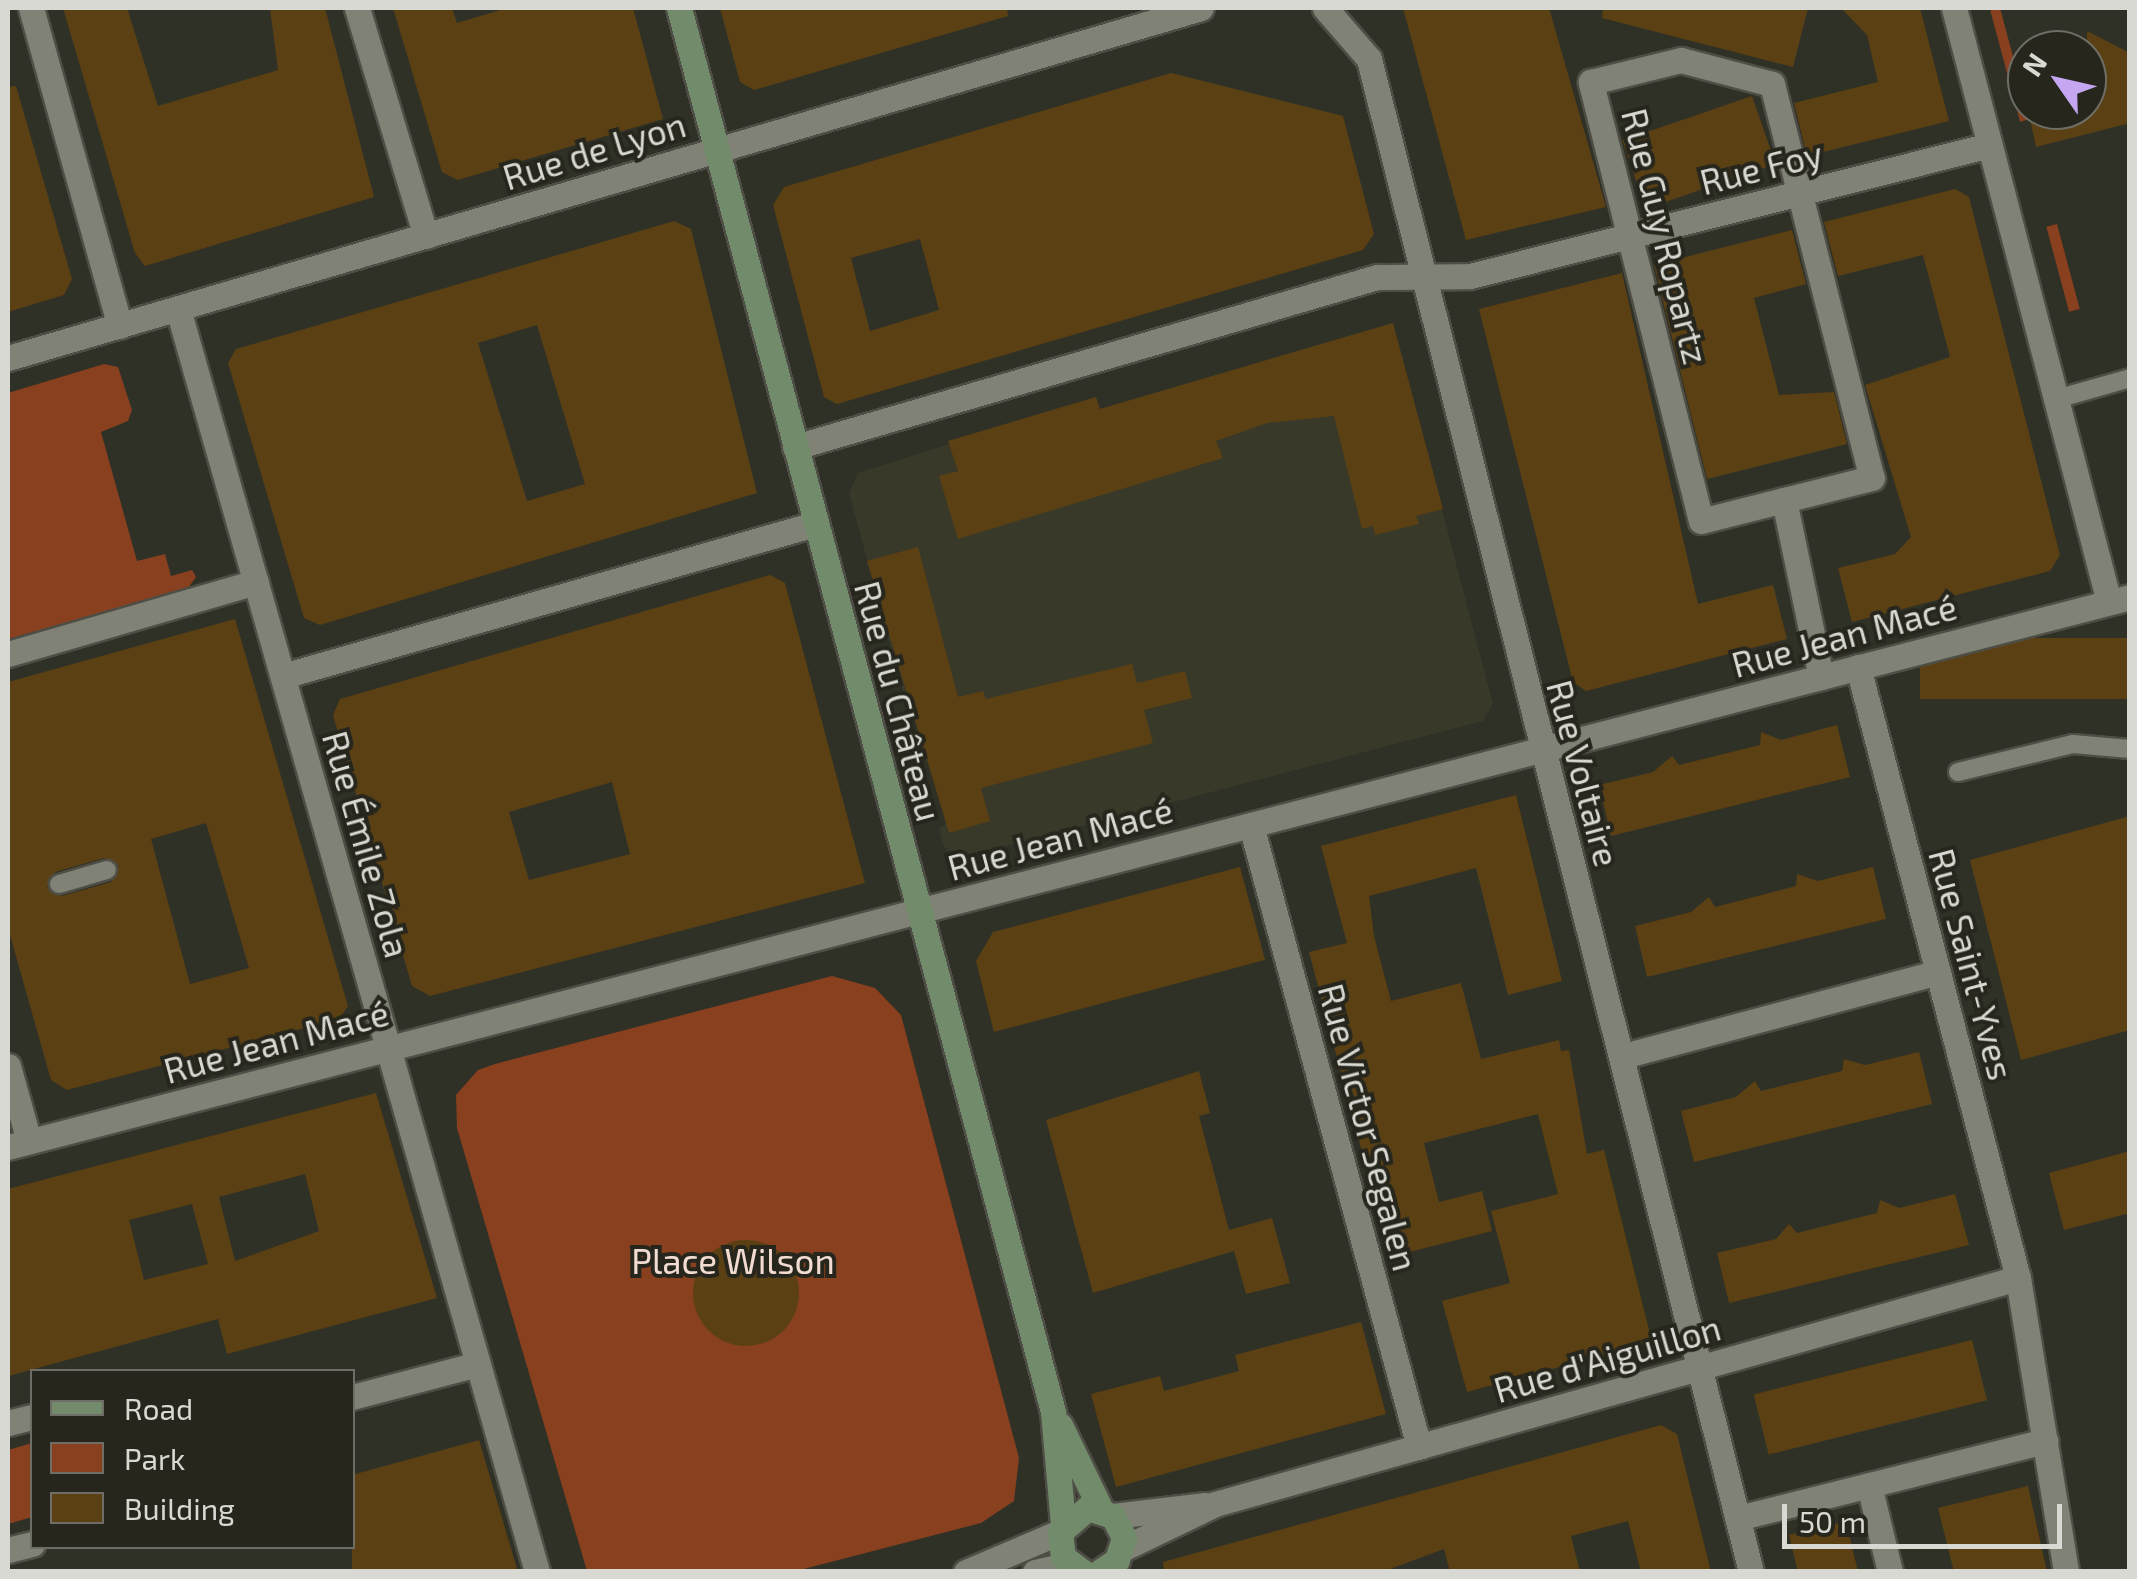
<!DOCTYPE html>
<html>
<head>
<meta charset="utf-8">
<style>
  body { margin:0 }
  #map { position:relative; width:2137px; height:1579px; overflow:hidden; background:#2f3026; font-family:"Exo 2",sans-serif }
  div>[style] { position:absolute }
  .built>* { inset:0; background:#393929 }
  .green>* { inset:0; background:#89401f; transform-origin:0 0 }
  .building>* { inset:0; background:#5b4014; transform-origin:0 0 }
  .round { border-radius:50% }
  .roads { filter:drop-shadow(2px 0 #4e4e46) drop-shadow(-2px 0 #4e4e46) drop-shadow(0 2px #4e4e46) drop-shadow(0 -2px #4e4e46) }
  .service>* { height:18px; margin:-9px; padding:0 9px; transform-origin:9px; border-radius:9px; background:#818276 }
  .minor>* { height:25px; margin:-12.5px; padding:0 12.5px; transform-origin:12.5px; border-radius:12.5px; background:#818276 }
  .tertiary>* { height:25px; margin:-12.5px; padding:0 12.5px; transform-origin:12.5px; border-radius:12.5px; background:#818276 }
  .secondary>* { height:25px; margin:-12.5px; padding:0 12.5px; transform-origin:12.5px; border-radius:12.5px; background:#728c6b }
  span { translate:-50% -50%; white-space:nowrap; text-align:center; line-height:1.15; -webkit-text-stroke:8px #26261d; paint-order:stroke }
  .street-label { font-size:35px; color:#d9d9d3 }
  .park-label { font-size:35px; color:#f2dbd1 }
  .frame { position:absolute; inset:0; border:10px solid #d9d9d3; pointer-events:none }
  .legend { position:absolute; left:30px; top:1369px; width:325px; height:180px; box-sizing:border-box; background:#26261d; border:2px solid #6e6e66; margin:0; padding:12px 18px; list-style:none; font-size:30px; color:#d9d9d3 }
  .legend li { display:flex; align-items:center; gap:20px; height:50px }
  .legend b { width:50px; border:2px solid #6e6e66 }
  .north { position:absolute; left:2007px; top:30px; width:100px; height:100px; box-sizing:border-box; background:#26261d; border:2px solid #6e6e66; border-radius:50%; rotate:304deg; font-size:28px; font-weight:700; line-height:40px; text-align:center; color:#d9d9d3 }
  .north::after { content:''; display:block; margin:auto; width:35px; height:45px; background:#c5a6f1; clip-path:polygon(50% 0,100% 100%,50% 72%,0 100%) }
  .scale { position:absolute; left:1782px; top:1504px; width:280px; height:45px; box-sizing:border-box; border:5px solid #d9d9d3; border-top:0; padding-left:12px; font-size:30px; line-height:35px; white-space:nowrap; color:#d9d9d3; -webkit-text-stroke:8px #26261d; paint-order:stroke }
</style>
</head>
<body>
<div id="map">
  <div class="built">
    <i style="clip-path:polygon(1393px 323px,1493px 704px,1483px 721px,960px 858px,944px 847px,939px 828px,946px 825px,921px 708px,908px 711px,849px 493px,858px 473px,1096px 397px,1100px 409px)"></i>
  </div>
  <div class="green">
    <i style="left:2000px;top:8px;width:115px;height:10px;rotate:75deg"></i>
    <i style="left:2057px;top:224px;width:88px;height:11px;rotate:75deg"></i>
    <i style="clip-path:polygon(104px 364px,118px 367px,132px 410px,128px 421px,101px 432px,137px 561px,165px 554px,171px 576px,192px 570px,196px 577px,188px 588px,8px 639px,8px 393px)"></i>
    <i style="clip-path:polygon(832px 976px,875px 988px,901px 1015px,1019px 1458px,1014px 1501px,981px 1523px,796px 1571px,587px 1571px,457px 1128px,456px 1095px,478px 1070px,495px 1064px)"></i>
    <i style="clip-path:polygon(32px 1443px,32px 1517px,8px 1524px,8px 1450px)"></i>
  </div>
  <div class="building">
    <i style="clip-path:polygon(63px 8px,127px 8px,158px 106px,278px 70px,270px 8px,325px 8px,374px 197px,145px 266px,135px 253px)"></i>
    <i style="clip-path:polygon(393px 8px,452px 8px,457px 23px,507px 8px,633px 8px,663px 119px,458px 180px,442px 172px)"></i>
    <i style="clip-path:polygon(720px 8px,1007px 8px,1008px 16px,754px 90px,740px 82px)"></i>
    <i style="clip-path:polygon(1403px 8px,1549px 8px,1606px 207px,1466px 240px)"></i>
    <i style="clip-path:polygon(1603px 8px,1808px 8px,1793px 67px,1602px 18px)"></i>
    <i style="clip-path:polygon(1841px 8px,1920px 8px,1949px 121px,1807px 156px,1794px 103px,1878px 82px,1867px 35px)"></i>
    <i style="clip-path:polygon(2087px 31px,2130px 53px,2130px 123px,2036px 147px,2030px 119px,2087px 110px)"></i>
    <i style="clip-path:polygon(evenodd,1171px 73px,1343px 116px,1374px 234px,1363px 250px,837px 404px,824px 397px,773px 205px,784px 187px,1171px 73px,920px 239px,939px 310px,870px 331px,851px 258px,920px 239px)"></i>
    <i style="clip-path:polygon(16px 86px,72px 279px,64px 295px,8px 312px,8px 87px)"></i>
    <i style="left:1752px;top:96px;width:72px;height:137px;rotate:71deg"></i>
    <i style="clip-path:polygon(1955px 189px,1969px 197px,2060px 555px,2050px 571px,1852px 622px,1838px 568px,1895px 554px,1911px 537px,1865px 385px,1950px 357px,1923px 255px,1838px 276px,1824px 222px)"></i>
    <i style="clip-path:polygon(evenodd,674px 221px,691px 229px,757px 493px,320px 625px,304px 618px,228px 363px,236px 349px,674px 221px,537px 325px,585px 484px,527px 501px,478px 343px,537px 325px)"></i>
    <i style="clip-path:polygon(1792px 230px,1806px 284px,1754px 298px,1779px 395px,1834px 392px,1847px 444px,1707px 479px,1654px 265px)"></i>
    <i style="clip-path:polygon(1622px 273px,1698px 604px,1773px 585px,1787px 639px,1586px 691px,1573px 682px,1479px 309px)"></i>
    <i style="clip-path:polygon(1393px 323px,1443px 509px,1416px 516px,1419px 524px,1375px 535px,1373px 526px,1362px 529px,1334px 416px,1267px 423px,1216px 441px,1223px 458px,958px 539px,939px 476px,958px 471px,948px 441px,1096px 397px,1100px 409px)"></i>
    <i style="clip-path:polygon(918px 547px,958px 697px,983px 691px,986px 699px,1132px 664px,1137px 683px,1185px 671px,1192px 698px,1144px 710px,1153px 743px,981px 788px,990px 821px,949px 833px,867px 561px)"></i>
    <i style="clip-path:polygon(evenodd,770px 575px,785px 583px,865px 883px,430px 996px,412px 986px,333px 715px,340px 699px,770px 575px,612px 782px,630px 854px,529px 880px,509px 812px,612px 782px)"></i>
    <i style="clip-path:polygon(evenodd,235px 619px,348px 1006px,339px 1019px,67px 1090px,51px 1080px,8px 928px,8px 682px,235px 619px,206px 823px,249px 968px,190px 984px,151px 839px,206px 823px,235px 619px,104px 858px,119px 867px,111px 882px,62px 896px,47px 888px,55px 872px,104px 858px)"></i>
    <i style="left:2130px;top:638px;width:61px;height:210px;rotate:90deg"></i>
    <i style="clip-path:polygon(1837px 725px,1850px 777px,1611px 836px,1599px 785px,1653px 772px,1672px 756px,1679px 765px,1760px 745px,1761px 732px,1781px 740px)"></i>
    <i style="clip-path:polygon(1516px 795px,1562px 981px,1508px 995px,1476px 868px,1369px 896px,1374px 936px,1391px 1001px,1461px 983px,1481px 1059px,1559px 1040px,1561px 1051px,1569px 1050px,1587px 1154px,1604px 1150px,1652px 1342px,1467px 1392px,1442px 1301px,1510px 1283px,1491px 1211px,1558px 1194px,1538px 1114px,1424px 1143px,1439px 1202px,1482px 1191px,1492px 1231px,1390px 1257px,1309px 952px,1347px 943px,1321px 846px)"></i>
    <i style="clip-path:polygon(2130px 816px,2130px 1030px,2021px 1060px,1970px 860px)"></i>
    <i style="clip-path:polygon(1240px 867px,1265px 960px,994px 1032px,976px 961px,993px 932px)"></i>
    <i style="clip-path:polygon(1873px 867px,1886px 919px,1647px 977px,1635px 926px,1691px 912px,1709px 897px,1715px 907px,1796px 886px,1797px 874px,1818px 881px)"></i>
    <i style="clip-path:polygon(1919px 1052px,1932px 1104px,1694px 1162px,1681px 1111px,1736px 1097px,1755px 1081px,1761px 1091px,1842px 1071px,1844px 1059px,1865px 1065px)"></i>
    <i style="clip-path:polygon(1199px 1071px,1210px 1113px,1199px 1116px,1229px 1230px,1272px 1218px,1290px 1283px,1246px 1294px,1234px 1251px,1093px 1293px,1046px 1120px)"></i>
    <i style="clip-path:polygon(evenodd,376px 1093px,437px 1298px,227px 1354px,218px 1319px,8px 1376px,8px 1189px,376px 1093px,305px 1174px,319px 1231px,235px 1261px,219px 1197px,305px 1174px,376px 1093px,192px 1204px,208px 1264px,144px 1280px,129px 1220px,192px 1204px)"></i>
    <i style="clip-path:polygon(2130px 1151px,2130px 1213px,2064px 1230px,2049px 1173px)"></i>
    <i style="clip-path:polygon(1955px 1194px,1969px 1245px,1729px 1303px,1717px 1253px,1776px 1239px,1789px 1224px,1797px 1233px,1877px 1213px,1880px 1200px,1899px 1208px)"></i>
    <i class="round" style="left:693px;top:1240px;width:106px;height:106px"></i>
    <i style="clip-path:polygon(1361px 1322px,1386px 1414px,1116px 1487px,1091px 1394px,1160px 1376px,1164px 1391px,1239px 1371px,1235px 1355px)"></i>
    <i style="left:1972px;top:1340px;width:62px;height:225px;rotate:76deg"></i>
    <i style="clip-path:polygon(1661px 1425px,1677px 1434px,1711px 1572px,1641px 1572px,1628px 1521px,1571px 1536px,1580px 1572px,1450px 1572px,1444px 1549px,1382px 1572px,1164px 1572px,1163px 1562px)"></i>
    <i style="clip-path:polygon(479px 1440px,518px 1572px,352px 1572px,352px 1475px)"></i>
    <i style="clip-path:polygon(2028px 1486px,2047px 1572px,1954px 1572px,1938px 1508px)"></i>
    <i style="clip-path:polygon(1846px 1521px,1858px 1572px,1798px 1572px,1789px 1535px)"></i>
  </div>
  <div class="roads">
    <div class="service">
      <i style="left:2053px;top:400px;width:80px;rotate:-15.9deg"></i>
      <i style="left:1958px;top:772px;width:118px;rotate:-13.7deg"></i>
      <i style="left:2073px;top:744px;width:57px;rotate:5deg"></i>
      <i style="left:59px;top:884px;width:50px;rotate:-16.3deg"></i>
    </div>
    <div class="minor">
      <i style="left:31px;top:8px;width:330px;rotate:74.4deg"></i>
      <i style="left:357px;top:8px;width:238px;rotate:73.2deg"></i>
      <i style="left:1954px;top:8px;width:614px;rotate:75.38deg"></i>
      <i style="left:1681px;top:60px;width:94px;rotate:14.8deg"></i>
      <i style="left:1772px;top:84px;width:406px;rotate:75.8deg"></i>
      <i style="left:1872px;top:478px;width:176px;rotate:165.9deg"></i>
      <i style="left:1701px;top:521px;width:453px;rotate:-104.1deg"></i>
      <i style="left:1591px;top:82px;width:93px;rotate:-13.7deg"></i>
      <i style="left:178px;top:309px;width:1313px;rotate:74.13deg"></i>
      <i style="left:795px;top:447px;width:606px;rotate:-16.28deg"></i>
      <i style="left:1377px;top:277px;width:93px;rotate:-0.6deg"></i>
      <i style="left:1470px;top:276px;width:532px;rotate:-14.14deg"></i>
      <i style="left:1784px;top:500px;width:181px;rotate:78.2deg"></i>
      <i style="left:8px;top:654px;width:258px;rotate:-16.2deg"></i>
      <i style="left:1858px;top:667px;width:632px;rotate:75.33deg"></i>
      <i style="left:2018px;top:1278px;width:298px;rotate:80.7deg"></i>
      <i style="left:283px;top:676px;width:553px;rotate:-15.95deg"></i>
      <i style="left:1251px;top:825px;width:644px;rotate:74.89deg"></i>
      <i style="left:1623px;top:1056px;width:326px;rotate:-14.9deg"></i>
      <i style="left:8px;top:1066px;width:78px;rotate:74.4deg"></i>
      <i style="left:8px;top:1147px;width:2192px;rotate:-14.53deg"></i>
      <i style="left:352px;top:1397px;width:130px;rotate:-14.7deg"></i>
      <i style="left:8px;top:1423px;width:25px;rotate:-14deg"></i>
      <i style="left:1869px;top:1485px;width:89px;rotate:76.4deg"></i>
      <i style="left:1113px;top:1516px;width:93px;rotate:-6.8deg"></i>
      <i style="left:1738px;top:1518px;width:317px;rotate:-14.1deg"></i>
      <i style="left:1122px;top:1549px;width:103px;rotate:-25.8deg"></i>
      <i style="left:1215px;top:1504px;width:834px;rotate:-15.72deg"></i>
      <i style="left:8px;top:1550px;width:25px;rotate:-14deg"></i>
      <i style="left:966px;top:1572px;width:102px;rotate:-23.1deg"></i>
      <i style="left:1035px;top:1572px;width:36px;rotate:-13deg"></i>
    </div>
    <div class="tertiary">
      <i style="left:1325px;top:8px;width:67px;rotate:49.2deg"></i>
      <i style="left:1369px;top:59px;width:1560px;rotate:75.83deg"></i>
      <i style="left:8px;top:358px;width:1243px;rotate:-16.35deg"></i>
    </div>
    <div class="secondary">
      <i style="left:679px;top:8px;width:1453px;rotate:75.08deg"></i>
      <i style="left:1053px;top:1412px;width:113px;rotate:84.9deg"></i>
      <i style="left:1060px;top:1425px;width:94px;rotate:64.2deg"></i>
      <i style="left:1083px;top:1572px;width:25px;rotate:-143deg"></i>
      <i style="left:1063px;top:1557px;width:25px;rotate:-97deg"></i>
      <i style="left:1060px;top:1532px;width:37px;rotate:-41deg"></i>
      <i style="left:1088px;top:1508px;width:26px;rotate:18deg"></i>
      <i style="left:1113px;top:1516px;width:25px;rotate:63deg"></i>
      <i style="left:1124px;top:1538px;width:23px;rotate:108deg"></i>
      <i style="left:1117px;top:1560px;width:22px;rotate:146deg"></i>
    </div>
  </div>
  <div class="street-label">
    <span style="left:594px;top:150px;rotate:-17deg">Rue de Lyon</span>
    <span style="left:1761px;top:167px;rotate:-14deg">Rue Foy</span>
    <span style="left:1666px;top:236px;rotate:76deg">Rue Guy Ropartz</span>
    <span style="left:1844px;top:635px;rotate:-15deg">Rue Jean Macé</span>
    <span style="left:899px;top:701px;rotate:75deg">Rue du Château</span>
    <span style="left:1584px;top:773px;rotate:75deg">Rue Voltaire</span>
    <span style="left:1060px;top:838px;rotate:-15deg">Rue Jean Macé</span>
    <span style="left:367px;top:844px;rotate:74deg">Rue Émile Zola</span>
    <span style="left:1972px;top:964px;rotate:75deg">Rue Saint-Yves</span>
    <span style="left:276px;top:1041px;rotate:-15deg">Rue Jean Macé</span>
    <span style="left:1369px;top:1127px;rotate:75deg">Rue Victor Segalen</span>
    <span style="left:1607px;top:1358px;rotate:-16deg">Rue d'Aiguillon</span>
  </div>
  <div class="park-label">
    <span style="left:733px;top:1260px">Place Wilson</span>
  </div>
  <div class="frame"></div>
  <ul class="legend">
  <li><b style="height:12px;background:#728c6b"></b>Road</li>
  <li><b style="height:28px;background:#89401f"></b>Park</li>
  <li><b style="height:28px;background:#5b4014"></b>Building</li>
  </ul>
  <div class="north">N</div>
  <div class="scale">50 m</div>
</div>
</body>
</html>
